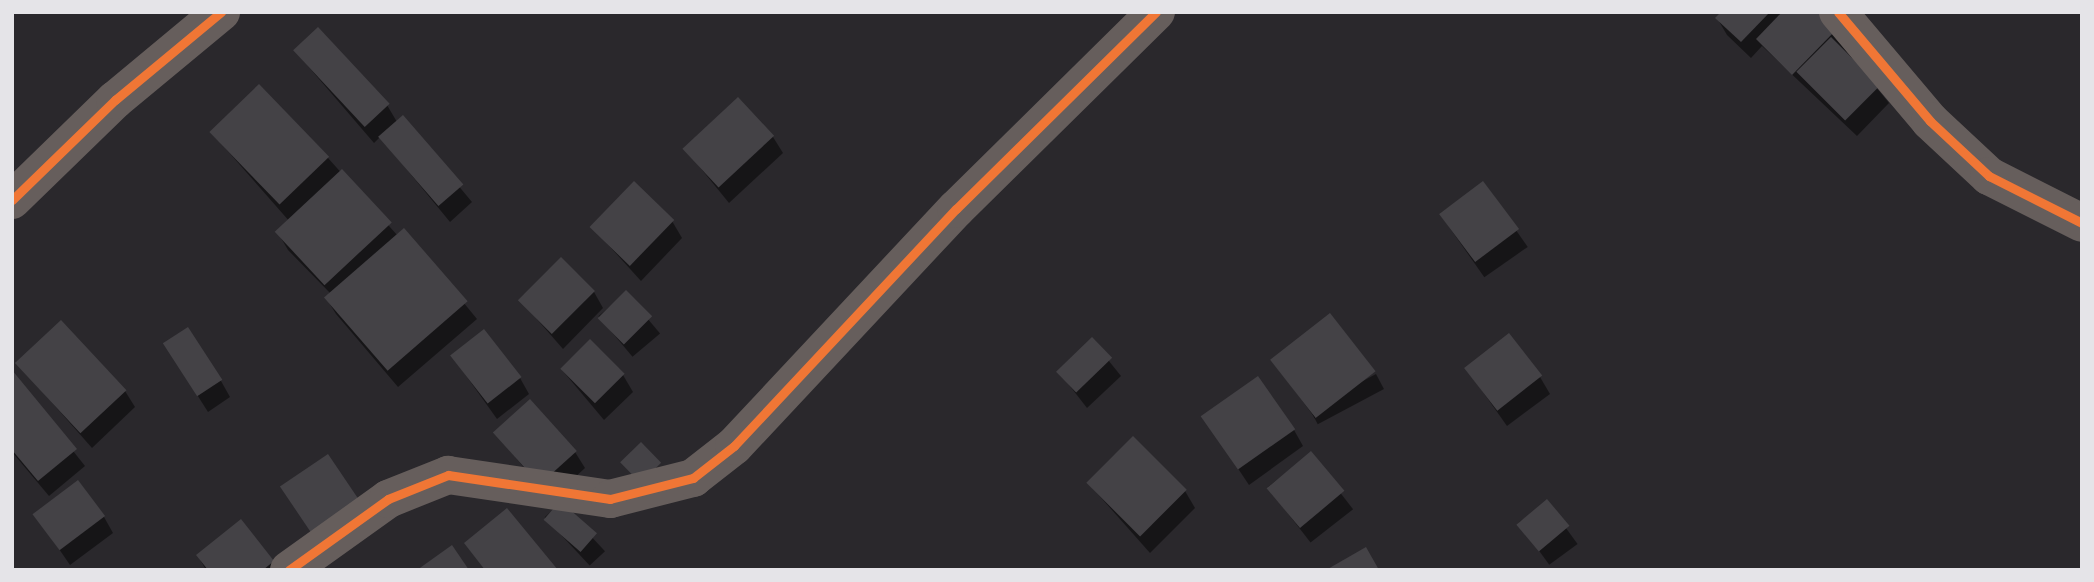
<!DOCTYPE html>
<html>
<head>
<meta charset="utf-8">
<style>
  body { margin:0 }
  #map { position:relative; width:2094px; height:582px; overflow:hidden; background:#2a282c; font-family:Inter,sans-serif }
  div>[style] { position:absolute }
  .shadow>* { inset:0; background:#0007; transform-origin:0 0 }
  .building>* { inset:0; background:#444246; transform-origin:0 0 }
  .street>* { height:38px; margin:-19px; padding:0 19px; transform-origin:19px; border-radius:19px; background:#665e5c }
  .cycleway>* { height:9px; margin:-4.5px; padding:0 4.5px; transform-origin:4.5px; border-radius:4.5px; background:#f07635 }
  span { translate:-50% -50%; white-space:nowrap; text-align:center; line-height:1.15; -webkit-text-stroke:5px #1f1e23; paint-order:stroke }
  .frame { position:absolute; inset:0; border:14px solid #e5e4e8; pointer-events:none }
</style>
</head>
<body>
<div id="map">
  <div class="shadow">
    <i style="clip-path:polygon(1723px 12px,1815px 12px,1889px 103px,1857px 136px,1762px 46px,1751px 58px,1727px 35px,1717px 18px)"></i>
    <i style="clip-path:polygon(295px 51px,387px 105px,397px 122px,402px 118px,472px 202px,450px 222px,380px 137px,374px 143px)"></i>
    <i style="clip-path:polygon(211px 132px,328px 158px,398px 236px,404px 230px,477px 319px,398px 387px,336px 314px,326px 298px,331px 294px,288px 250px,278px 233px,290px 222px)"></i>
    <i style="clip-path:polygon(773px 137px,783px 153px,729px 203px,685px 149px)"></i>
    <i style="left:1483px;top:183px;width:78px;height:53px;rotate:55deg"></i>
    <i style="clip-path:polygon(672px 221px,682px 238px,641px 281px,592px 227px)"></i>
    <i style="clip-path:polygon(594px 292px,603px 308px,563px 349px,521px 301px)"></i>
    <i style="left:626px;top:293px;width:53px;height:36px;rotate:50deg"></i>
    <i style="clip-path:polygon(1092px 340px,1121px 376px,1087px 408px,1059px 372px)"></i>
    <i style="clip-path:polygon(452px 356px,520px 378px,529px 394px,497px 419px)"></i>
    <i style="clip-path:polygon(175px 360px,221px 381px,230px 397px,208px 412px)"></i>
    <i style="clip-path:polygon(1273px 361px,1374px 371px,1315px 418px)"></i>
    <i style="clip-path:polygon(17px 363px,125px 391px,135px 407px,92px 448px)"></i>
    <i style="clip-path:polygon(1466px 368px,1540px 377px,1550px 394px,1507px 426px)"></i>
    <i style="clip-path:polygon(562px 370px,623px 375px,633px 392px,604px 420px)"></i>
    <i style="clip-path:polygon(12px 374px,85px 466px,49px 496px,12px 452px)"></i>
    <i style="left:1376px;top:374px;width:17px;height:75px;rotate:62deg"></i>
    <i style="clip-path:polygon(1203px 416px,1294px 430px,1303px 446px,1249px 485px)"></i>
    <i style="clip-path:polygon(495px 432px,575px 452px,585px 468px,550px 500px)"></i>
    <i style="left:1310px;top:454px;width:70px;height:54px;rotate:52deg"></i>
    <i style="clip-path:polygon(1088px 483px,1185px 491px,1195px 508px,1150px 553px)"></i>
    <i style="left:1547px;top:502px;width:52px;height:35px;rotate:54deg"></i>
    <i style="left:560px;top:503px;width:66px;height:21px;rotate:47deg"></i>
    <i style="clip-path:polygon(35px 514px,104px 517px,113px 533px,70px 565px)"></i>
    <i style="clip-path:polygon(241px 521px,277px 570px,206px 570px,198px 556px)"></i>
  </div>
  <div class="building">
    <i style="clip-path:polygon(1721px 12px,1770px 12px,1741px 42px,1715px 18px)"></i>
    <i style="clip-path:polygon(1782px 12px,1818px 12px,1836px 30px,1792px 75px,1756px 39px)"></i>
    <i style="left:318px;top:27px;width:105px;height:34px;rotate:47deg"></i>
    <i style="left:1831px;top:37px;width:69px;height:49px;rotate:45deg"></i>
    <i style="left:259px;top:84px;width:101px;height:69px;rotate:46deg"></i>
    <i style="left:738px;top:97px;width:53px;height:76px;rotate:47deg"></i>
    <i style="left:403px;top:115px;width:92px;height:33px;rotate:49deg"></i>
    <i style="left:342px;top:169px;width:73px;height:92px;rotate:47deg"></i>
    <i style="left:634px;top:181px;width:56px;height:64px;rotate:44deg"></i>
    <i style="left:1483px;top:181px;width:60px;height:55px;rotate:53deg"></i>
    <i style="left:404px;top:228px;width:97px;height:106px;rotate:49deg"></i>
    <i style="left:561px;top:257px;width:48px;height:61px;rotate:45deg"></i>
    <i style="left:626px;top:290px;width:37px;height:40px;rotate:45deg"></i>
    <i style="left:1330px;top:313px;width:74px;height:76px;rotate:52deg"></i>
    <i style="left:61px;top:320px;width:96px;height:63px;rotate:47deg"></i>
    <i style="left:188px;top:327px;width:63px;height:30px;rotate:57deg"></i>
    <i style="left:484px;top:329px;width:61px;height:43px;rotate:52deg"></i>
    <i style="left:1509px;top:333px;width:54px;height:57px;rotate:52deg"></i>
    <i style="left:1092px;top:337px;width:29px;height:50px;rotate:46deg"></i>
    <i style="left:590px;top:339px;width:49px;height:42px;rotate:45deg"></i>
    <i style="clip-path:polygon(12px 370px,77px 449px,38px 481px,12px 450px)"></i>
    <i style="left:1258px;top:376px;width:65px;height:70px;rotate:55deg"></i>
    <i style="left:530px;top:399px;width:70px;height:50px;rotate:48deg"></i>
    <i style="left:1133px;top:436px;width:76px;height:66px;rotate:45deg"></i>
    <i style="left:641px;top:442px;width:29px;height:29px;rotate:46deg"></i>
    <i style="left:1311px;top:451px;width:52px;height:58px;rotate:50deg"></i>
    <i style="left:328px;top:454px;width:58px;height:58px;rotate:56deg"></i>
    <i style="left:78px;top:480px;width:45px;height:57px;rotate:53deg"></i>
    <i style="left:1547px;top:499px;width:35px;height:40px;rotate:50deg"></i>
    <i style="left:560px;top:501px;width:49px;height:25px;rotate:41deg"></i>
    <i style="clip-path:polygon(507px 508px,558px 570px,485px 570px,464px 543px)"></i>
    <i style="clip-path:polygon(241px 519px,274px 561px,263px 570px,208px 570px,196px 555px)"></i>
    <i style="clip-path:polygon(452px 545px,469px 570px,417px 570px)"></i>
    <i style="clip-path:polygon(1366px 547px,1379px 570px,1326px 570px)"></i>
  </div>
  <div class="street">
    <i style="left:1838px;top:12px;width:143px;rotate:49.8deg"></i>
    <i style="left:1930px;top:121px;width:81px;rotate:43deg"></i>
    <i style="left:1989px;top:176px;width:104px;rotate:26.8deg"></i>
    <i style="left:12px;top:200px;width:144px;rotate:-44.2deg"></i>
    <i style="left:115px;top:100px;width:138px;rotate:-39.7deg"></i>
    <i style="left:289px;top:570px;width:122px;rotate:-35.6deg"></i>
    <i style="left:388px;top:499px;width:65px;rotate:-21.8deg"></i>
    <i style="left:448px;top:475px;width:164px;rotate:8.4deg"></i>
    <i style="left:610px;top:499px;width:86px;rotate:-14.2deg"></i>
    <i style="left:693px;top:478px;width:52px;rotate:-38deg"></i>
    <i style="left:734px;top:446px;width:325px;rotate:-46.9deg"></i>
    <i style="left:956px;top:209px;width:281px;rotate:-44.6deg"></i>
  </div>
  <div class="cycleway">
    <i style="left:1838px;top:12px;width:143px;rotate:49.8deg"></i>
    <i style="left:1930px;top:121px;width:81px;rotate:43deg"></i>
    <i style="left:1989px;top:176px;width:104px;rotate:26.8deg"></i>
    <i style="left:12px;top:200px;width:144px;rotate:-44.2deg"></i>
    <i style="left:115px;top:100px;width:138px;rotate:-39.7deg"></i>
    <i style="left:289px;top:570px;width:122px;rotate:-35.6deg"></i>
    <i style="left:388px;top:499px;width:65px;rotate:-21.8deg"></i>
    <i style="left:448px;top:475px;width:164px;rotate:8.4deg"></i>
    <i style="left:610px;top:499px;width:86px;rotate:-14.2deg"></i>
    <i style="left:693px;top:478px;width:52px;rotate:-38deg"></i>
    <i style="left:734px;top:446px;width:325px;rotate:-46.9deg"></i>
    <i style="left:956px;top:209px;width:281px;rotate:-44.6deg"></i>
  </div>
  <div class="frame"></div>
</div>
</body>
</html>
